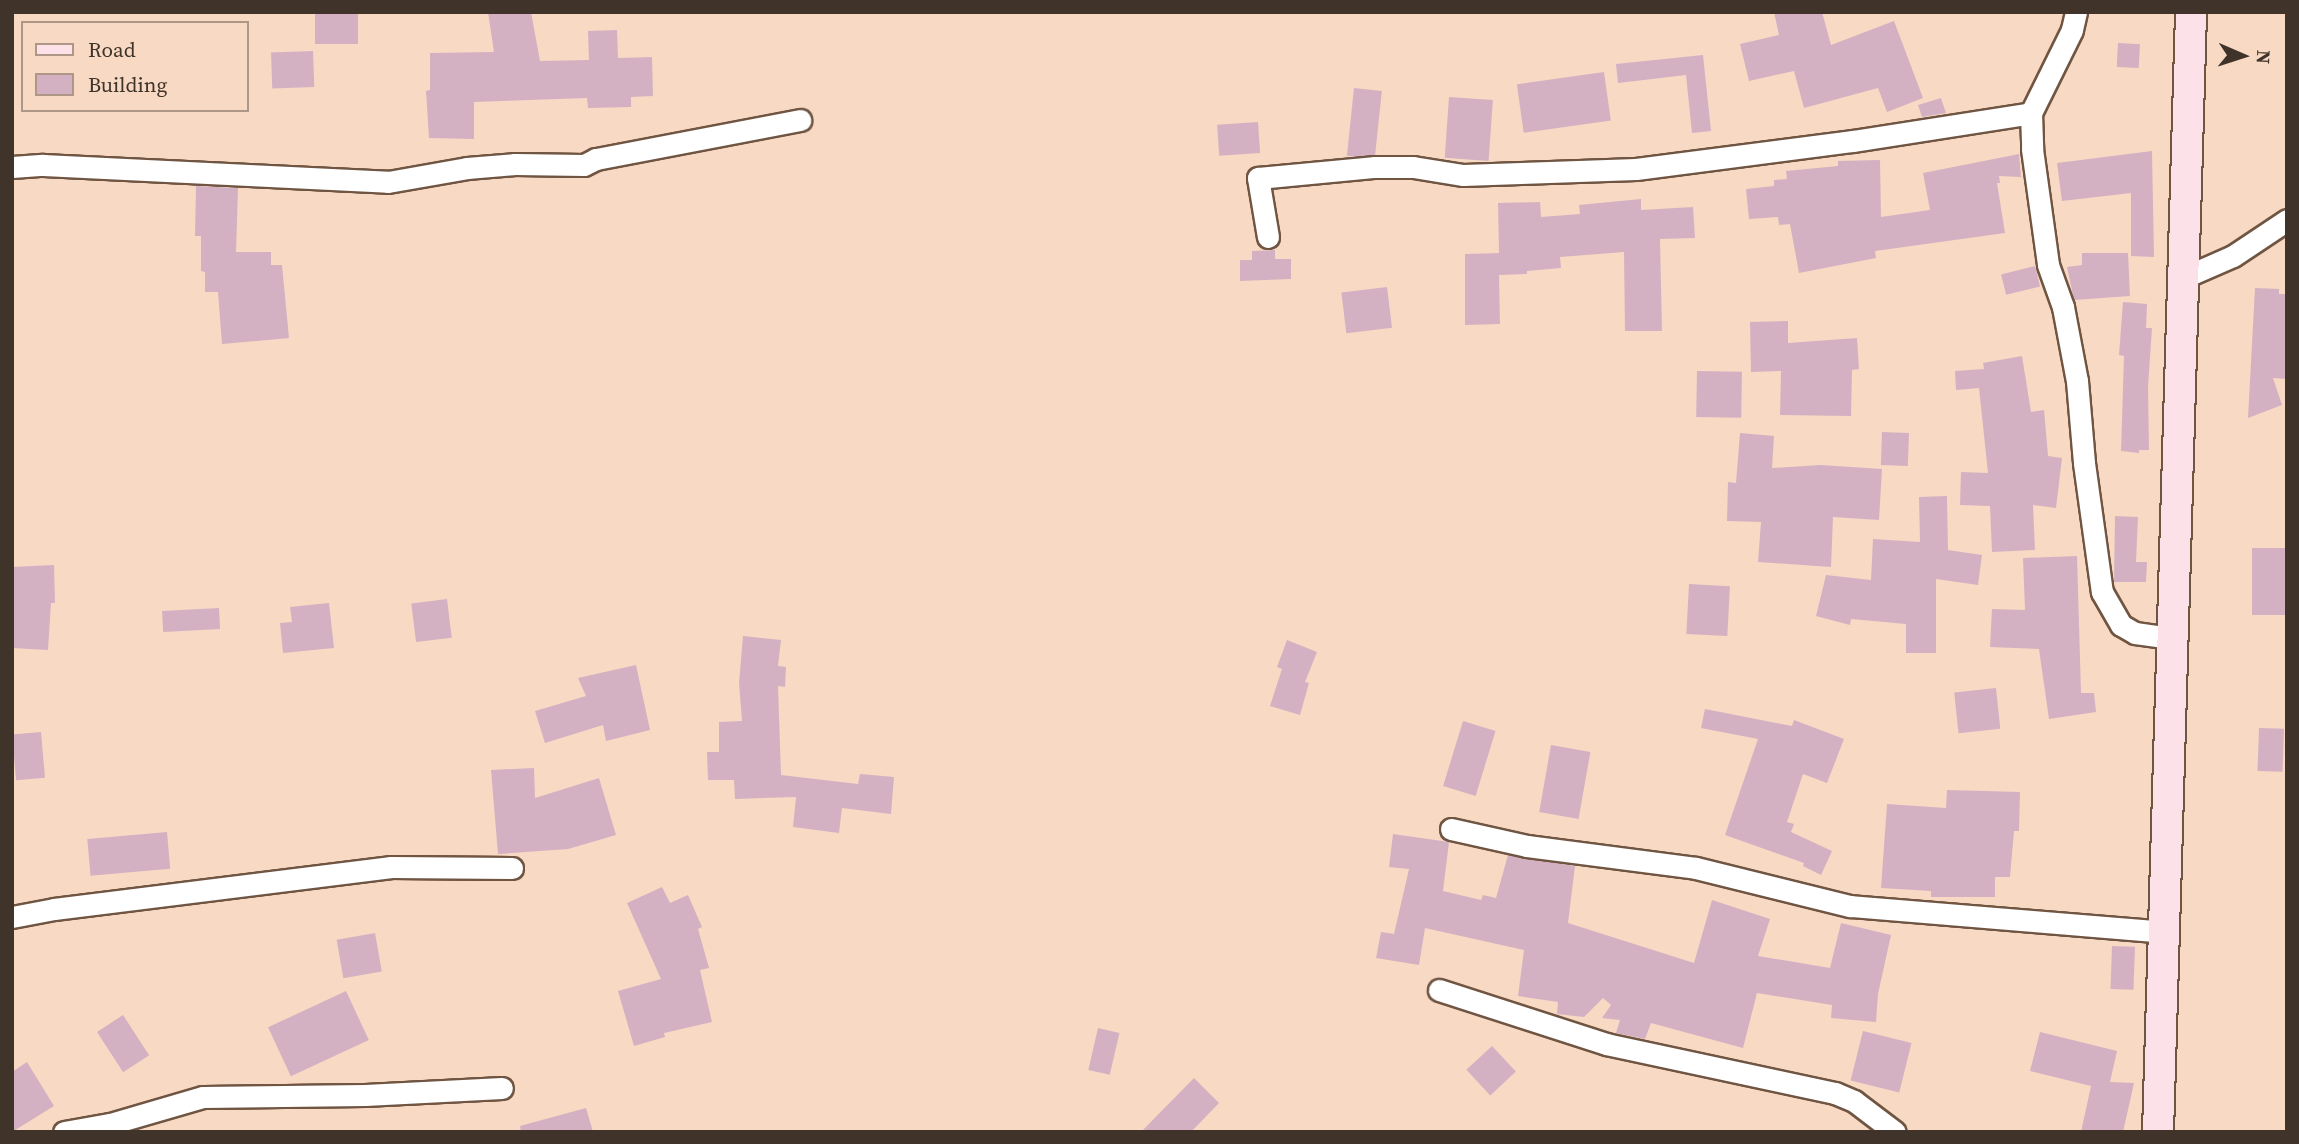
<!DOCTYPE html>
<html>
<head>
<meta charset="utf-8">
<style>
  body { margin:0 }
  #map { position:relative; width:2299px; height:1144px; overflow:hidden; background:#f8d9c4; font-family:"Source Serif 4",serif }
  div>[style] { position:absolute }
  .building>* { inset:0; background:#d3b1c2; transform-origin:0 0 }
  .roads { filter:drop-shadow(2px 0 #6f5542) drop-shadow(-2px 0 #6f5542) drop-shadow(0 2px #6f5542) drop-shadow(0 -2px #6f5542) }
  .street>* { height:21px; margin:-10.5px; padding:0 10.5px; transform-origin:10.5px; border-radius:10.5px; background:#fff }
  .secondary>* { height:30px; margin:-15px; padding:0 15px; transform-origin:15px; border-radius:15px; background:#fde1e8 }
  span { translate:-50% -50%; white-space:nowrap; text-align:center; line-height:1.15; -webkit-text-stroke:7px #f8d9c4; paint-order:stroke }
  .frame { position:absolute; inset:0; border:14px solid #3f332a; pointer-events:none }
  .legend { position:absolute; left:21px; top:21px; width:228px; height:91px; box-sizing:border-box; background:#f8d9c4; border:2px solid #ae9786; margin:0; padding:9px 12px; list-style:none; font-size:21px; color:#3f332a }
  .legend li { display:flex; align-items:center; gap:14px; height:35px }
  .legend b { width:35px; border:2px solid #ae9786 }
  .north { position:absolute; left:2208px; top:21px; width:70px; height:70px; -webkit-text-stroke:5px #f8d9c4; paint-order:stroke; rotate:93deg; font-size:19px; font-weight:700; line-height:28px; text-align:center; color:#3f332a }
  .north::after { content:''; display:block; margin:auto; width:24px; height:32px; background:#3f332a; clip-path:polygon(50% 0,100% 100%,50% 72%,0 100%) }
</style>
</head>
<body>
<div id="map">
  <div class="building">
    <i style="left:315px;top:12px;width:43px;height:32px"></i>
    <i style="clip-path:polygon(488px 12px,531px 12px,540px 61px,589px 60px,588px 31px,617px 30px,618px 58px,652px 57px,653px 96px,631px 97px,631px 107px,588px 108px,587px 98px,474px 102px,474px 139px,429px 138px,426px 91px,430px 90px,430px 53px,494px 52px)"></i>
    <i style="clip-path:polygon(1774px 12px,1822px 12px,1831px 45px,1894px 21px,1923px 98px,1887px 112px,1878px 88px,1804px 108px,1794px 71px,1749px 81px,1740px 44px,1779px 35px)"></i>
    <i style="left:2118px;top:43px;width:22px;height:24px;rotate:3deg"></i>
    <i style="left:313px;top:51px;width:36px;height:42px;rotate:88deg"></i>
    <i style="clip-path:polygon(1703px 55px,1711px 131px,1692px 133px,1686px 75px,1618px 83px,1616px 64px)"></i>
    <i style="left:1604px;top:72px;width:49px;height:88px;rotate:82deg"></i>
    <i style="left:1354px;top:88px;width:28px;height:68px;rotate:6deg"></i>
    <i style="left:1449px;top:97px;width:44px;height:61px;rotate:4deg"></i>
    <i style="clip-path:polygon(1941px 98px,1946px 113px,1922px 117px,1918px 105px)"></i>
    <i style="left:1258px;top:122px;width:31px;height:41px;rotate:86deg"></i>
    <i style="clip-path:polygon(2152px 151px,2154px 257px,2131px 256px,2131px 193px,2062px 201px,2057px 163px)"></i>
    <i style="clip-path:polygon(2019px 154px,2021px 177px,1999px 176px,2000px 183px,1997px 183px,2005px 233px,1875px 251px,1876px 258px,1799px 273px,1790px 224px,1779px 225px,1778px 217px,1749px 219px,1746px 189px,1774px 186px,1774px 180px,1787px 179px,1786px 171px,1838px 166px,1838px 161px,1880px 160px,1881px 217px,1930px 210px,1923px 173px)"></i>
    <i style="clip-path:polygon(196px 186px,238px 188px,236px 252px,271px 252px,271px 265px,282px 265px,289px 338px,222px 344px,218px 292px,205px 292px,205px 272px,201px 271px,201px 236px,195px 236px)"></i>
    <i style="clip-path:polygon(1641px 199px,1641px 210px,1693px 207px,1695px 238px,1660px 239px,1662px 331px,1625px 331px,1624px 252px,1560px 257px,1561px 268px,1527px 271px,1527px 274px,1499px 275px,1500px 324px,1465px 325px,1465px 254px,1499px 253px,1498px 203px,1540px 202px,1541px 217px,1580px 214px,1579px 205px)"></i>
    <i style="clip-path:polygon(1275px 250px,1275px 259px,1291px 259px,1291px 279px,1240px 281px,1240px 260px,1252px 260px,1252px 251px)"></i>
    <i style="clip-path:polygon(2082px 253px,2128px 253px,2130px 296px,2074px 300px,2067px 267px,2082px 265px)"></i>
    <i style="left:2035px;top:266px;width:21px;height:35px;rotate:76deg"></i>
    <i style="left:1387px;top:287px;width:41px;height:46px;rotate:83deg"></i>
    <i style="clip-path:polygon(2255px 288px,2279px 289px,2279px 294px,2287px 294px,2287px 379px,2273px 378px,2282px 405px,2248px 418px)"></i>
    <i style="clip-path:polygon(2123px 302px,2147px 304px,2146px 328px,2152px 328px,2148px 387px,2149px 450px,2139px 450px,2139px 453px,2121px 451px,2124px 356px,2119px 355px)"></i>
    <i style="clip-path:polygon(1788px 321px,1788px 343px,1857px 338px,1859px 369px,1852px 370px,1851px 416px,1780px 415px,1781px 371px,1751px 372px,1750px 322px)"></i>
    <i style="clip-path:polygon(2022px 356px,2031px 412px,2044px 410px,2048px 456px,2062px 458px,2056px 508px,2033px 505px,2035px 550px,1992px 552px,1990px 506px,1960px 505px,1961px 472px,1988px 473px,1979px 388px,1956px 390px,1955px 371px,1984px 369px,1983px 363px)"></i>
    <i style="left:1697px;top:371px;width:45px;height:46px;rotate:1deg"></i>
    <i style="left:1882px;top:432px;width:27px;height:33px;rotate:2deg"></i>
    <i style="clip-path:polygon(1740px 433px,1774px 436px,1772px 468px,1821px 465px,1882px 469px,1879px 520px,1833px 517px,1831px 567px,1758px 562px,1761px 522px,1727px 521px,1728px 482px,1736px 483px)"></i>
    <i style="clip-path:polygon(1947px 496px,1948px 550px,1982px 555px,1978px 585px,1936px 579px,1936px 653px,1906px 653px,1906px 624px,1851px 619px,1850px 625px,1816px 616px,1826px 575px,1871px 580px,1873px 539px,1920px 542px,1919px 497px)"></i>
    <i style="clip-path:polygon(2115px 516px,2138px 517px,2136px 562px,2147px 562px,2146px 582px,2114px 582px)"></i>
    <i style="left:2287px;top:548px;width:67px;height:35px;rotate:90deg"></i>
    <i style="clip-path:polygon(2077px 556px,2081px 693px,2094px 693px,2096px 712px,2049px 719px,2039px 649px,1990px 647px,1992px 609px,2025px 610px,2023px 558px)"></i>
    <i style="clip-path:polygon(54px 565px,55px 603px,51px 603px,48px 650px,12px 648px,12px 567px)"></i>
    <i style="left:1689px;top:584px;width:41px;height:50px;rotate:3deg"></i>
    <i style="left:447px;top:599px;width:39px;height:36px;rotate:83deg"></i>
    <i style="clip-path:polygon(329px 603px,334px 648px,283px 653px,280px 623px,292px 622px,290px 607px)"></i>
    <i style="left:219px;top:608px;width:21px;height:57px;rotate:87deg"></i>
    <i style="clip-path:polygon(743px 636px,781px 640px,778px 666px,786px 667px,785px 687px,778px 686px,781px 775px,858px 784px,860px 774px,894px 777px,891px 814px,842px 808px,839px 833px,793px 827px,796px 797px,735px 799px,734px 780px,708px 780px,707px 752px,719px 752px,719px 722px,742px 721px,739px 683px)"></i>
    <i style="clip-path:polygon(1287px 640px,1317px 652px,1305px 682px,1309px 683px,1300px 715px,1270px 706px,1282px 669px,1277px 667px)"></i>
    <i style="clip-path:polygon(636px 665px,650px 730px,606px 741px,603px 725px,545px 743px,535px 711px,586px 696px,578px 678px)"></i>
    <i style="left:1996px;top:688px;width:41px;height:42px;rotate:84deg"></i>
    <i style="clip-path:polygon(1705px 709px,1792px 726px,1794px 720px,1844px 739px,1827px 783px,1803px 774px,1787px 822px,1794px 824px,1791px 832px,1832px 851px,1821px 875px,1803px 866px,1804px 863px,1725px 835px,1758px 739px,1701px 728px)"></i>
    <i style="left:1463px;top:721px;width:34px;height:68px;rotate:17deg"></i>
    <i style="left:2259px;top:728px;width:25px;height:43px;rotate:2deg"></i>
    <i style="left:41px;top:732px;width:46px;height:29px;rotate:85deg"></i>
    <i style="left:1551px;top:745px;width:40px;height:68px;rotate:10deg"></i>
    <i style="clip-path:polygon(534px 768px,535px 798px,599px 778px,616px 835px,568px 849px,498px 854px,491px 770px)"></i>
    <i style="clip-path:polygon(1947px 790px,2020px 792px,2019px 831px,2014px 831px,2010px 877px,1995px 877px,1995px 897px,1931px 897px,1931px 891px,1881px 888px,1887px 804px,1946px 808px)"></i>
    <i style="left:167px;top:832px;width:37px;height:80px;rotate:85deg"></i>
    <i style="clip-path:polygon(1393px 834px,1449px 842px,1443px 891px,1481px 900px,1483px 895px,1496px 898px,1508px 855px,1575px 866px,1568px 923px,1694px 963px,1712px 900px,1770px 919px,1758px 956px,1830px 968px,1841px 923px,1891px 935px,1878px 994px,1876px 1022px,1831px 1018px,1832px 1005px,1757px 993px,1743px 1048px,1651px 1023px,1645px 1039px,1616px 1033px,1620px 1020px,1602px 1018px,1611px 1005px,1603px 998px,1584px 1017px,1557px 1014px,1558px 1002px,1518px 996px,1524px 950px,1425px 928px,1419px 965px,1376px 958px,1381px 932px,1394px 934px,1409px 869px,1389px 867px)"></i>
    <i style="clip-path:polygon(662px 887px,670px 903px,688px 895px,702px 927px,698px 929px,709px 968px,700px 970px,712px 1022px,664px 1033px,665px 1037px,634px 1046px,618px 991px,661px 979px,627px 903px)"></i>
    <i style="left:375px;top:933px;width:39px;height:39px;rotate:80deg"></i>
    <i style="left:2112px;top:946px;width:23px;height:43px;rotate:2deg"></i>
    <i style="left:346px;top:991px;width:54px;height:86px;rotate:65deg"></i>
    <i style="left:123px;top:1015px;width:48px;height:31px;rotate:57deg"></i>
    <i style="left:1098px;top:1028px;width:22px;height:43px;rotate:13deg"></i>
    <i style="left:1863px;top:1031px;width:50px;height:51px;rotate:14deg"></i>
    <i style="clip-path:polygon(2040px 1032px,2117px 1051px,2110px 1082px,2134px 1083px,2123px 1132px,2081px 1132px,2091px 1086px,2030px 1071px)"></i>
    <i style="left:1492px;top:1046px;width:35px;height:35px;rotate:47deg"></i>
    <i style="clip-path:polygon(27px 1062px,54px 1106px,12px 1132px,12px 1072px)"></i>
    <i style="clip-path:polygon(1194px 1078px,1219px 1103px,1191px 1132px,1141px 1132px)"></i>
    <i style="clip-path:polygon(586px 1108px,593px 1132px,521px 1132px,520px 1126px)"></i>
  </div>
  <div class="roads">
    <div class="street">
      <i style="left:2076px;top:12px;width:18px;rotate:103deg"></i>
      <i style="left:2072px;top:30px;width:93px;rotate:116.3deg"></i>
      <i style="left:2031px;top:113px;width:36px;rotate:88deg"></i>
      <i style="left:2032px;top:149px;width:117px;rotate:82.1deg"></i>
      <i style="left:2048px;top:265px;width:45px;rotate:70.3deg"></i>
      <i style="left:2063px;top:307px;width:75px;rotate:79.3deg"></i>
      <i style="left:2077px;top:381px;width:82px;rotate:85.1deg"></i>
      <i style="left:2084px;top:463px;width:130px;rotate:82.1deg"></i>
      <i style="left:2102px;top:592px;width:38px;rotate:60deg"></i>
      <i style="left:2121px;top:625px;width:16px;rotate:30deg"></i>
      <i style="left:2135px;top:633px;width:37px;rotate:8deg"></i>
      <i style="left:12px;top:167px;width:31px;rotate:-4deg"></i>
      <i style="left:43px;top:165px;width:345px;rotate:2.8deg"></i>
      <i style="left:388px;top:182px;width:80px;rotate:-10deg"></i>
      <i style="left:467px;top:168px;width:48px;rotate:-4.8deg"></i>
      <i style="left:515px;top:164px;width:69px;rotate:0.8deg"></i>
      <i style="left:584px;top:165px;width:13px;rotate:-27deg"></i>
      <i style="left:596px;top:159px;width:208px;rotate:-10.8deg"></i>
      <i style="left:1268px;top:237px;width:60px;rotate:-99.6deg"></i>
      <i style="left:1258px;top:178px;width:118px;rotate:-5.4deg"></i>
      <i style="left:1375px;top:167px;width:38px"></i>
      <i style="left:1413px;top:167px;width:51px;rotate:9.1deg"></i>
      <i style="left:1463px;top:175px;width:173px;rotate:-2deg"></i>
      <i style="left:1636px;top:169px;width:219px;rotate:-7.4deg"></i>
      <i style="left:1853px;top:141px;width:180px;rotate:-8.9deg"></i>
      <i style="left:2185px;top:277px;width:52px;rotate:-23.6deg"></i>
      <i style="left:2233px;top:256px;width:65px;rotate:-33.7deg"></i>
      <i style="left:1451px;top:829px;width:78px;rotate:12.6deg"></i>
      <i style="left:1527px;top:846px;width:170px;rotate:7.4deg"></i>
      <i style="left:1696px;top:868px;width:159px;rotate:13.9deg"></i>
      <i style="left:1850px;top:906px;width:316px;rotate:4.7deg"></i>
      <i style="left:12px;top:917px;width:43px;rotate:-10.8deg"></i>
      <i style="left:54px;top:909px;width:340px;rotate:-7.1deg"></i>
      <i style="left:391px;top:867px;width:121px;rotate:0.5deg"></i>
      <i style="left:1439px;top:990px;width:176px;rotate:17.9deg"></i>
      <i style="left:1606px;top:1044px;width:234px;rotate:12.1deg"></i>
      <i style="left:1835px;top:1093px;width:21px;rotate:23deg"></i>
      <i style="left:1854px;top:1101px;width:51px;rotate:37.1deg"></i>
      <i style="left:64px;top:1132px;width:47px;rotate:-9.9deg"></i>
      <i style="left:110px;top:1124px;width:97px;rotate:-16.2deg"></i>
      <i style="left:203px;top:1097px;width:162px;rotate:-0.7deg"></i>
      <i style="left:365px;top:1095px;width:137px;rotate:-2.9deg"></i>
    </div>
    <div class="secondary">
      <i style="left:2158px;top:1132px;width:1120px;rotate:-88.31deg"></i>
    </div>
  </div>
  <div class="frame"></div>
  <ul class="legend">
  <li><b style="height:9px;background:#fde1e8"></b>Road</li>
  <li><b style="height:19px;background:#d3b1c2"></b>Building</li>
  </ul>
  <div class="north">N</div>
</div>
</body>
</html>
